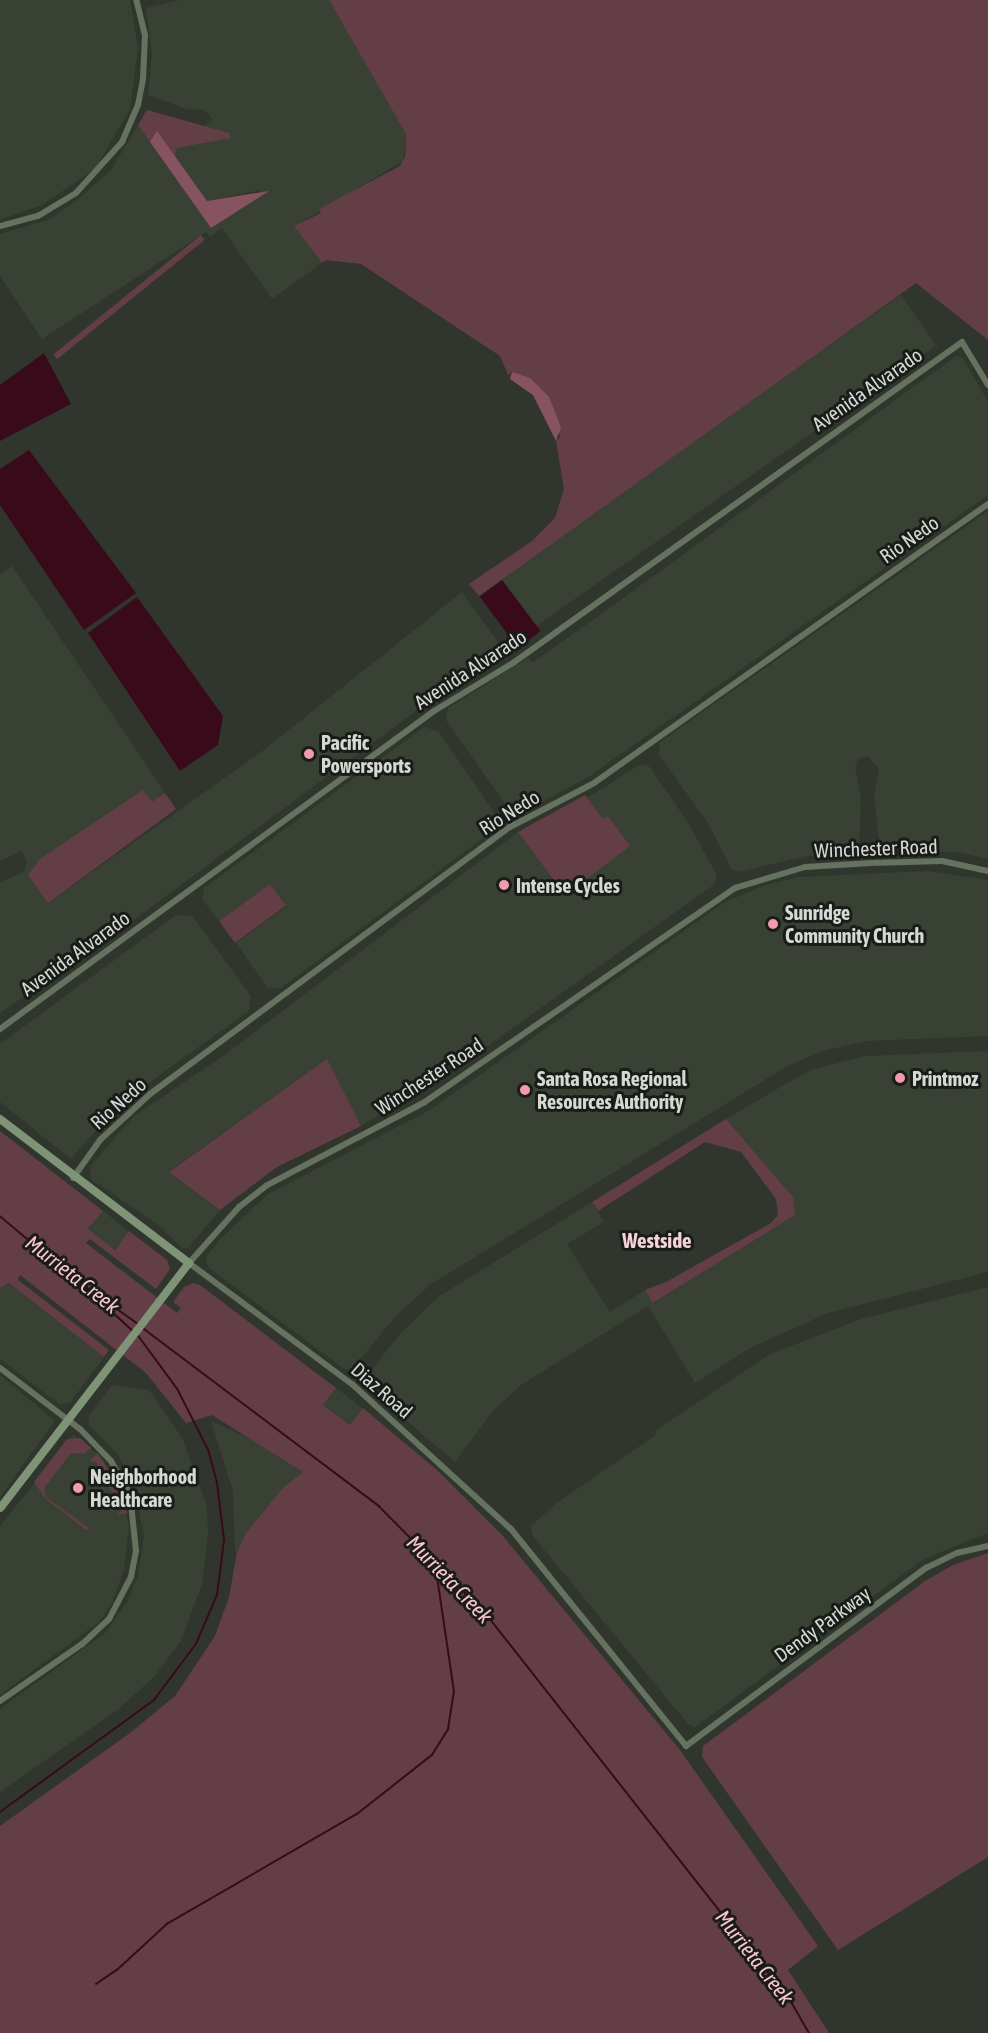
<!DOCTYPE html>
<html>
<head>
<meta charset="utf-8">
<style>
  body { margin:0 }
  #map { position:relative; width:988px; height:2033px; overflow:hidden; background:#30362d; font-family:"Asap Condensed",sans-serif }
  div>[style] { position:absolute }
  .built>* { inset:0; background:#384134; transform-origin:0 0 }
  .green>* { inset:0; background:#633e47; transform-origin:0 0 }
  .forest>* { inset:0; background:#885360 }
  .water>* { inset:0; background:#380a1a; transform-origin:0 0 }
  .stream>* { height:1.5px; margin:-0.75px; padding:0 0.75px; transform-origin:0.75px; border-radius:0.75px; background:#380a1a }
  .tertiary>* { height:6px; margin:-3px; padding:0 3px; transform-origin:3px; border-radius:3px; background:#65725f }
  .secondary>* { height:8px; margin:-4px; padding:0 4px; transform-origin:4px; border-radius:4px; background:#7f9477 }
  .dots>* { width:16px; height:16px; translate:-50% -50%; box-sizing:border-box; border:3px solid #191c18; border-radius:50% }
  span { translate:-50% -50%; white-space:nowrap; text-align:center; line-height:1.15; -webkit-text-stroke:6px #191c18; paint-order:stroke }
  .street-label { font-size:20px; color:#d5d9d3 }
  .poi-label { font-size:20px; color:#d5d9d3; font-weight:700 }
  .left { translate:0 -50%; text-align:left }
  .neighbourhood-label { font-size:21px; color:#f5d2d9; font-weight:700 }
  .water-label { font-size:21px; color:#f9c5d0; font-style:italic }
</style>
</head>
<body>
<div id="map">
  <div class="built">
    <i style="clip-path:polygon(0 0,130px 0,138px 48px,130px 109px,96px 168px,44px 204px,0 220px)"></i>
    <i style="clip-path:polygon(180px 0,329px 0,406px 134px,403px 161px,295px 226px,322px 263px,272px 299px,222px 228px,210px 237px,206px 232px,42px 339px,0 276px,0 234px,48px 220px,76px 201px,111px 170px,138px 125px,211px 228px,261px 190px,207px 201px,144px 114px,147px 110px,201px 128px,213px 120px,204px 110px,187px 109px,148px 95px,152px 54px,146px 8px)"></i>
    <i style="left:901px;top:295px;width:62px;height:490px;rotate:55deg"></i>
    <i style="clip-path:polygon(956px 356px,963px 358px,988px 402px,988px 495px,590px 776px,520px 814px,510px 811px,446px 720px,448px 708px,528px 658px,532px 663px,604px 612px)"></i>
    <i style="clip-path:polygon(988px 511px,988px 859px,956px 852px,880px 851px,874px 795px,879px 769px,868px 756px,858px 759px,855px 767px,861px 799px,859px 851px,807px 856px,739px 872px,732px 870px,708px 823px,659px 755px,660px 742px)"></i>
    <i style="clip-path:polygon(12px 566px,165px 793px,152px 803px,144px 791px,40px 859px,35px 868px,48px 903px,260px 753px,462px 592px,507px 655px,451px 685px,101px 944px,0 1013px,0 883px,25px 871px,27px 862px,22px 851px,0 861px,0 574px)"></i>
    <i style="clip-path:polygon(424px 727px,438px 731px,496px 815px,498px 827px,281px 988px,268px 988px,236px 943px,286px 907px,270px 884px,219px 921px,202px 899px,204px 888px)"></i>
    <i style="clip-path:polygon(639px 765px,649px 766px,687px 821px,717px 875px,715px 884px,486px 1047px,361px 1126px,327px 1060px,169px 1171px,220px 1210px,188px 1248px,182px 1248px,157px 1224px,91px 1179px,90px 1168px,94px 1162px,134px 1116px,222px 1057px,518px 832px,565px 895px,608px 816px,603px 819px,587px 798px)"></i>
    <i style="clip-path:polygon(928px 871px,988px 880px,988px 1036px,866px 1041px,822px 1051px,786px 1067px,431px 1284px,397px 1315px,351px 1370px,344px 1369px,208px 1267px,206px 1257px,221px 1238px,268px 1194px,430px 1110px,725px 902px,766px 885px,799px 877px)"></i>
    <i style="clip-path:polygon(176px 915px,192px 916px,251px 996px,249px 1011px,139px 1090px,104px 1121px,71px 1159px,0 1102px,0 1044px)"></i>
    <i style="clip-path:polygon(988px 1051px,988px 1272px,828px 1313px,750px 1348px,695px 1383px,648px 1306px,521px 1385px,493px 1411px,455px 1462px,367px 1387px,366px 1378px,398px 1336px,438px 1297px,592px 1202px,604px 1222px,567px 1244px,610px 1312px,645px 1290px,654px 1303px,794px 1215px,793px 1197px,726px 1119px,810px 1070px,865px 1056px)"></i>
    <i style="left:103px;top:1211px;width:33px;height:24px;rotate:38deg"></i>
    <i style="clip-path:polygon(9px 1283px,104px 1357px,70px 1403px,59px 1404px,0 1359px,0 1288px)"></i>
    <i style="clip-path:polygon(988px 1287px,988px 1533px,924px 1559px,695px 1727px,688px 1724px,533px 1536px,531px 1526px,558px 1502px,656px 1435px,656px 1430px,770px 1354px,861px 1319px)"></i>
    <i style="clip-path:polygon(0 1375px,55px 1421px,0 1497px)"></i>
    <i style="clip-path:polygon(112px 1385px,149px 1390px,183px 1439px,207px 1507px,208px 1535px,202px 1584px,181px 1641px,154px 1677px,116px 1711px,0 1792px,0 1709px,105px 1633px,127px 1602px,138px 1576px,144px 1536px,134px 1486px,119px 1456px,89px 1425px,89px 1415px)"></i>
    <i style="left:336px;top:1388px;width:34px;height:21px;rotate:37deg"></i>
    <i style="clip-path:polygon(211px 1421px,275px 1450px,304px 1472px,263px 1511px,235px 1553px,233px 1491px)"></i>
    <i style="clip-path:polygon(73px 1435px,101px 1457px,121px 1491px,129px 1526px,124px 1570px,112px 1603px,99px 1622px,0 1695px,0 1526px)"></i>
  </div>
  <div class="green">
    <i style="clip-path:polygon(329px 0,988px 0,988px 340px,916px 283px,479px 596px,469px 584px,532px 541px,555px 518px,564px 489px,556px 441px,560px 437px,549px 397px,512px 372px,508px 375px,500px 356px,361px 264px,326px 260px,322px 263px,294px 226px,321px 213px,319px 209px,400px 166px,405px 156px,406px 134px)"></i>
    <i style="clip-path:polygon(147px 110px,229px 133px,231px 138px,176px 148px,175px 156px,157px 132px,150px 142px,138px 125px)"></i>
    <i style="left:201px;top:235px;width:6px;height:190px;rotate:51deg"></i>
    <i style="clip-path:polygon(143px 790px,152px 802px,165px 793px,176px 809px,48px 903px,28px 875px,40px 859px)"></i>
    <i style="clip-path:polygon(585px 795px,603px 819px,608px 816px,630px 846px,565px 895px,518px 832px)"></i>
    <i style="left:270px;top:884px;width:27px;height:63px;rotate:54deg"></i>
    <i style="clip-path:polygon(327px 1059px,361px 1126px,277px 1167px,220px 1210px,169px 1172px)"></i>
    <i style="clip-path:polygon(726px 1119px,793px 1197px,795px 1215px,653px 1303px,645px 1290px,666px 1282px,771px 1223px,778px 1215px,776px 1199px,741px 1152px,705px 1142px,598px 1211px,592px 1202px)"></i>
    <i style="clip-path:polygon(0 1131px,103px 1211px,88px 1229px,115px 1250px,129px 1231px,167px 1260px,170px 1269px,156px 1289px,90px 1239px,86px 1243px,177px 1313px,181px 1308px,173px 1302px,184px 1287px,193px 1283px,200px 1285px,336px 1388px,323px 1405px,350px 1425px,363px 1408px,438px 1471px,502px 1535px,680px 1750px,818px 1946px,788px 1970px,829px 2033px,0 2033px,0 1826px,130px 1733px,175px 1696px,215px 1636px,229px 1597px,237px 1552px,246px 1533px,282px 1489px,303px 1472px,212px 1415px,186px 1423px,146px 1373px,20px 1275px,18px 1280px,109px 1350px,104px 1357px,9px 1283px,0 1288px)"></i>
    <i style="clip-path:polygon(80px 1438px,91px 1448px,84px 1454px,71px 1453px,44px 1488px,46px 1497px,90px 1529px,85px 1529px,45px 1498px,34px 1482px,67px 1439px)"></i>
    <i style="clip-path:polygon(97px 1453px,116px 1480px,127px 1513px,117px 1515px,121px 1511px,115px 1491px,112px 1493px,96px 1462px,90px 1461px)"></i>
    <i style="clip-path:polygon(988px 1553px,988px 1857px,838px 1950px,702px 1757px,703px 1746px,925px 1581px,953px 1565px)"></i>
  </div>
  <div class="forest">
    <i style="clip-path:polygon(157px 131px,207px 201px,269px 191px,211px 228px,150px 142px)"></i>
    <i style="clip-path:polygon(512px 372px,530px 378px,549px 397px,561px 427px,556px 441px,533px 395px,510px 379px)"></i>
  </div>
  <div class="water">
    <i style="clip-path:polygon(44px 353px,71px 404px,0 441px,0 385px)"></i>
    <i style="clip-path:polygon(29px 450px,136px 593px,84px 630px,0 505px,0 469px)"></i>
    <i style="left:502px;top:580px;width:64px;height:28px;rotate:53deg"></i>
    <i style="clip-path:polygon(137px 597px,223px 716px,218px 745px,180px 771px,88px 633px)"></i>
  </div>
  <div class="stream">
    <i style="left:0;top:1216px;width:98px;rotate:40deg"></i>
    <i style="left:75px;top:1279px;width:76px;rotate:35.4deg"></i>
    <i style="left:83px;top:1285px;width:68px;rotate:42.6deg"></i>
    <i style="left:143px;top:1328px;width:296px;rotate:37deg"></i>
    <i style="left:379px;top:1506px;width:153px;rotate:45.3deg"></i>
    <i style="left:487px;top:1615px;width:494px;rotate:51.8deg"></i>
    <i style="left:792px;top:2003px;width:34px;rotate:60deg"></i>
    <i style="left:0;top:1812px;width:190px;rotate:-36deg"></i>
    <i style="left:154px;top:1700px;width:70px;rotate:-53.1deg"></i>
    <i style="left:196px;top:1644px;width:53px;rotate:-66.8deg"></i>
    <i style="left:217px;top:1595px;width:55px;rotate:-82.7deg"></i>
    <i style="left:224px;top:1540px;width:57px;rotate:-97deg"></i>
    <i style="left:217px;top:1483px;width:34px;rotate:-105deg"></i>
    <i style="left:208px;top:1450px;width:68px;rotate:-116.9deg"></i>
    <i style="left:177px;top:1389px;width:66px;rotate:-126.3deg"></i>
    <i style="left:96px;top:1984px;width:25px;rotate:-34deg"></i>
    <i style="left:117px;top:1970px;width:68px;rotate:-42.6deg"></i>
    <i style="left:167px;top:1924px;width:220px;rotate:-30.1deg"></i>
    <i style="left:357px;top:1814px;width:95px;rotate:-38.2deg"></i>
    <i style="left:432px;top:1755px;width:31px;rotate:-58deg"></i>
    <i style="left:448px;top:1729px;width:37px;rotate:-81deg"></i>
    <i style="left:454px;top:1692px;width:130px;rotate:-98.4deg"></i>
  </div>
  <div class="tertiary">
    <i style="left:0;top:226px;width:39px;rotate:-15deg"></i>
    <i style="left:38px;top:216px;width:44px;rotate:-31.2deg"></i>
    <i style="left:76px;top:193px;width:69px;rotate:-48deg"></i>
    <i style="left:122px;top:142px;width:40px;rotate:-66.6deg"></i>
    <i style="left:138px;top:105px;width:26px;rotate:-79deg"></i>
    <i style="left:143px;top:79px;width:44px;rotate:-87.4deg"></i>
    <i style="left:145px;top:35px;width:36px;rotate:-104deg"></i>
    <i style="left:988px;top:871px;width:47px;rotate:-167.7deg"></i>
    <i style="left:942px;top:861px;width:71px;rotate:178.4deg"></i>
    <i style="left:871px;top:863px;width:66px;rotate:176.5deg"></i>
    <i style="left:805px;top:867px;width:73px;rotate:163.3deg"></i>
    <i style="left:735px;top:888px;width:377px;rotate:145.4deg"></i>
    <i style="left:425px;top:1102px;width:180px;rotate:152.2deg"></i>
    <i style="left:266px;top:1186px;width:34px;rotate:142deg"></i>
    <i style="left:239px;top:1207px;width:75px;rotate:131.8deg"></i>
    <i style="left:189px;top:1263px;width:203px;rotate:36.6deg"></i>
    <i style="left:352px;top:1384px;width:215px;rotate:42.4deg"></i>
    <i style="left:511px;top:1529px;width:279px;rotate:51.1deg"></i>
    <i style="left:686px;top:1746px;width:299px;rotate:-36.6deg"></i>
    <i style="left:926px;top:1568px;width:34px;rotate:-26deg"></i>
    <i style="left:957px;top:1553px;width:32px;rotate:-13deg"></i>
    <i style="left:0;top:1029px;width:538px;rotate:-36.23deg"></i>
    <i style="left:434px;top:711px;width:92px;rotate:-31.3deg"></i>
    <i style="left:513px;top:663px;width:552px;rotate:-35.56deg"></i>
    <i style="left:962px;top:342px;width:50px;rotate:58.8deg"></i>
    <i style="left:73px;top:1178px;width:47px;rotate:-54.6deg"></i>
    <i style="left:100px;top:1140px;width:68px;rotate:-42.6deg"></i>
    <i style="left:150px;top:1094px;width:448px;rotate:-36.6deg"></i>
    <i style="left:510px;top:827px;width:95px;rotate:-27.6deg"></i>
    <i style="left:594px;top:783px;width:483px;rotate:-35.3deg"></i>
    <i style="left:0;top:1368px;width:102px;rotate:37.4deg"></i>
    <i style="left:81px;top:1430px;width:43px;rotate:45.9deg"></i>
    <i style="left:111px;top:1461px;width:38px;rotate:60deg"></i>
    <i style="left:130px;top:1494px;width:57px;rotate:84deg"></i>
    <i style="left:136px;top:1551px;width:26px;rotate:101deg"></i>
    <i style="left:131px;top:1577px;width:47px;rotate:117.6deg"></i>
    <i style="left:109px;top:1619px;width:37px;rotate:137deg"></i>
    <i style="left:82px;top:1644px;width:100px;rotate:145.2deg"></i>
  </div>
  <div class="secondary">
    <i style="left:0;top:1119px;width:238px;rotate:37.3deg"></i>
    <i style="left:189px;top:1263px;width:309px;rotate:127.6deg"></i>
  </div>
  <div class="dots">
    <i style="left:309px;top:754px;background:#f29aaf"></i>
    <i style="left:504px;top:885px;background:#f29aaf"></i>
    <i style="left:773px;top:924px;background:#f29aaf"></i>
    <i style="left:900px;top:1078px;background:#f29aaf"></i>
    <i style="left:525px;top:1090px;background:#f29aaf"></i>
    <i style="left:78px;top:1488px;background:#f29aaf"></i>
  </div>
  <div class="street-label">
    <span style="left:867px;top:389px;rotate:-35deg">Avenida Alvarado</span>
    <span style="left:909px;top:539px;rotate:-35deg">Rio Nedo</span>
    <span style="left:470px;top:669px;rotate:-33deg">Avenida Alvarado</span>
    <span style="left:509px;top:812px;rotate:-32deg">Rio Nedo</span>
    <span style="left:876px;top:848px;rotate:-2deg">Winchester Road</span>
    <span style="left:75px;top:953px;rotate:-36deg">Avenida Alvarado</span>
    <span style="left:429px;top:1076px;rotate:-33deg">Winchester Road</span>
    <span style="left:118px;top:1103px;rotate:-42deg">Rio Nedo</span>
    <span style="left:382px;top:1390px;rotate:41deg">Diaz Road</span>
    <span style="left:822px;top:1624px;rotate:-36deg">Dendy Parkway</span>
  </div>
  <div class="poi-label">
    <span class="left" style="left:321px;top:754px">Pacific<br>Powersports</span>
    <span class="left" style="left:516px;top:885px">Intense Cycles</span>
    <span class="left" style="left:785px;top:924px">Sunridge<br>Community Church</span>
    <span class="left" style="left:537px;top:1090px">Santa Rosa Regional<br>Resources Authority</span>
    <span class="left" style="left:912px;top:1078px">Printmoz</span>
    <span class="left" style="left:90px;top:1488px">Neighborhood<br>Healthcare</span>
  </div>
  <div class="neighbourhood-label">
    <span style="left:657px;top:1240px">Westside</span>
  </div>
  <div class="water-label">
    <span style="left:73px;top:1274px;rotate:38deg">Murrieta Creek</span>
    <span style="left:450px;top:1579px;rotate:46deg">Murrieta Creek</span>
    <span style="left:755px;top:1957px;rotate:52deg">Murrieta Creek</span>
  </div>
</div>
</body>
</html>
